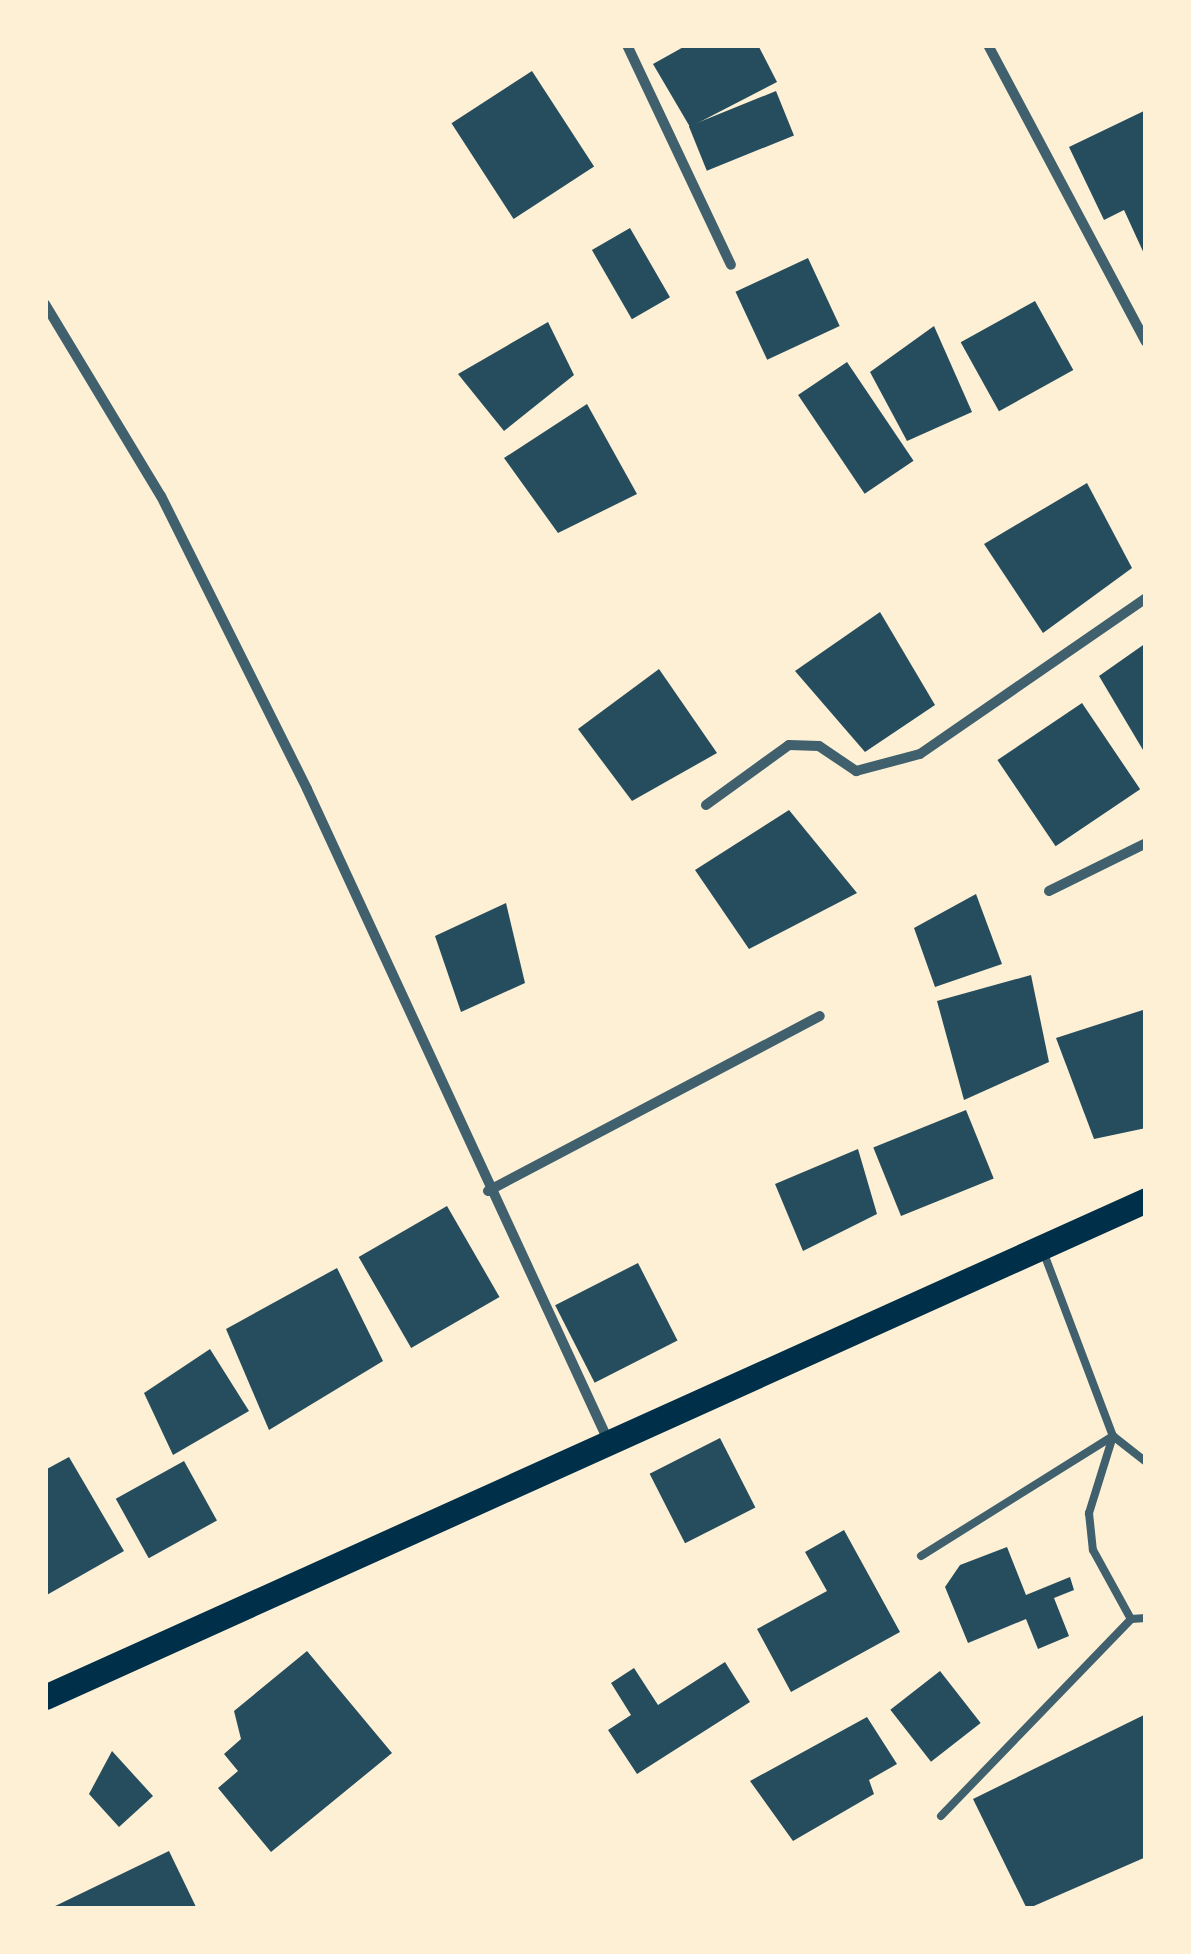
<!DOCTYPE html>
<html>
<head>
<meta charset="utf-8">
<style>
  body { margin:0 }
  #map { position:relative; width:1191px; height:1954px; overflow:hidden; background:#fdf0d5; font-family:"Fira Sans",sans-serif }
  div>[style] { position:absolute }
  .building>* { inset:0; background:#264d5e; transform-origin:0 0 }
  .service>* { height:8px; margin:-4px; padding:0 4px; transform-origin:4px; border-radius:4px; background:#3f606c }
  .minor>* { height:10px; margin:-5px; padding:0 5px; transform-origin:5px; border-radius:5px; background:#3f606c }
  .primary>* { height:25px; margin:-12.5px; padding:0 12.5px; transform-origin:12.5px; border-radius:12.5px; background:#003049 }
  span { translate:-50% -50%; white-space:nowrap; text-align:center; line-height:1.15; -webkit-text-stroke:9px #fdf0d5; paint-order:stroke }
  .frame { position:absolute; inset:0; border:48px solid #fdf0d5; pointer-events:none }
</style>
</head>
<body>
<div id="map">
  <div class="building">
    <i style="clip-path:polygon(687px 45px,758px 45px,777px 82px,690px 127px,653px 64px)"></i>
    <i style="left:532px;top:71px;width:114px;height:96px;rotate:57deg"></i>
    <i style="left:776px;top:91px;width:48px;height:94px;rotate:68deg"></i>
    <i style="clip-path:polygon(1146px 110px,1146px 258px,1124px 210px,1104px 220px,1069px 147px)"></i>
    <i style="left:630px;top:228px;width:80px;height:44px;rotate:60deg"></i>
    <i style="left:808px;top:258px;width:75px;height:80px;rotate:65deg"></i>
    <i style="left:1035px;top:301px;width:79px;height:85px;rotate:61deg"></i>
    <i style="clip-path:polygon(548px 322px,574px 375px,504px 431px,458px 374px)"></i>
    <i style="clip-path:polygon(934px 326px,972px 412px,907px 441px,870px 372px)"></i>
    <i style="left:847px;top:362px;width:119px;height:59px;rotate:56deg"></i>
    <i style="clip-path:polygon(587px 404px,637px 494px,558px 533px,504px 458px)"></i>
    <i style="clip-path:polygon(1087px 483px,1132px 568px,1043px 633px,984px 544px)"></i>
    <i style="clip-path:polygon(880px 612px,935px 705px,865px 752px,795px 671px)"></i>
    <i style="clip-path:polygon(1146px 643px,1146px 749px,1143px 750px,1099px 676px)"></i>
    <i style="clip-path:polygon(659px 669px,717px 753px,632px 801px,578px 729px)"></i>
    <i style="left:1082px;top:703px;width:104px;height:102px;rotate:56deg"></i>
    <i style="clip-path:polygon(789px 810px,857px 893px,749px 949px,695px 870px)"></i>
    <i style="clip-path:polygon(976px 894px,1002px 964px,935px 987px,914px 928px)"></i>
    <i style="clip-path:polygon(506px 903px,525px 983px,461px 1012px,435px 936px)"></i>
    <i style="clip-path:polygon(1031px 975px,1049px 1062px,964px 1100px,937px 1001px)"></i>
    <i style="clip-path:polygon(1146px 1009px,1146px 1128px,1094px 1139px,1056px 1038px)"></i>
    <i style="left:966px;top:1110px;width:74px;height:100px;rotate:68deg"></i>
    <i style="clip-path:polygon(858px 1149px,877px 1214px,803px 1251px,775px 1184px)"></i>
    <i style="left:447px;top:1206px;width:105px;height:102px;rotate:60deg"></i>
    <i style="left:638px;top:1263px;width:87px;height:93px;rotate:63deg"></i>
    <i style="clip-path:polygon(337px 1268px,383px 1361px,269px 1430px,226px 1329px)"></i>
    <i style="clip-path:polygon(210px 1349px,249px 1411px,173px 1455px,144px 1393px)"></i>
    <i style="left:720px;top:1438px;width:78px;height:79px;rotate:63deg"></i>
    <i style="clip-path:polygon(69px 1457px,124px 1551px,45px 1596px,45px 1470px)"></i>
    <i style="left:184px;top:1461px;width:68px;height:78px;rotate:61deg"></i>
    <i style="clip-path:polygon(844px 1530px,900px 1632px,791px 1692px,757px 1629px,827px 1591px,805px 1552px)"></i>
    <i style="clip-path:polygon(1007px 1547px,1026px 1595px,1070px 1577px,1074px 1590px,1054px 1598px,1069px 1636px,1038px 1649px,1026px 1619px,968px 1643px,945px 1587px,960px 1565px)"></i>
    <i style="clip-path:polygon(307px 1651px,392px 1753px,271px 1852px,218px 1788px,238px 1771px,224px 1754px,241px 1739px,234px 1711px)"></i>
    <i style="clip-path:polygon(725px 1662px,750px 1702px,637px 1774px,608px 1730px,631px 1715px,611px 1683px,634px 1668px,658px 1705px)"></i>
    <i style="left:940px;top:1671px;width:66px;height:63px;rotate:52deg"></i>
    <i style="clip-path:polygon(1146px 1714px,1146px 1857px,1027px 1909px,973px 1799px)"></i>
    <i style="clip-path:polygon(867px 1717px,897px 1764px,869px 1780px,874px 1794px,793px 1841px,750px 1781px)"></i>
    <i style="clip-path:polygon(112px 1751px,153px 1796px,119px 1827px,89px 1794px)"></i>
    <i style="clip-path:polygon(169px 1851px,197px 1909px,49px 1909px)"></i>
  </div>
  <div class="service">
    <i style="left:1043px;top:1251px;width:198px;rotate:69.3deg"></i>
    <i style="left:1113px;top:1436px;width:42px;rotate:38.2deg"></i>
    <i style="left:1113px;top:1436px;width:81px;rotate:107.3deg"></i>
    <i style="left:1089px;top:1513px;width:37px;rotate:84deg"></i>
    <i style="left:1093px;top:1550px;width:79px;rotate:61.2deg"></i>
    <i style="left:1131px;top:1619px;width:15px;rotate:-4deg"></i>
    <i style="left:921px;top:1556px;width:226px;rotate:-32deg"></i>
    <i style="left:941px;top:1816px;width:274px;rotate:-46deg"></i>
  </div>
  <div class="minor">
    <i style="left:627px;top:45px;width:243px;rotate:64.7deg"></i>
    <i style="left:988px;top:45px;width:336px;rotate:62deg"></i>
    <i style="left:45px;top:304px;width:224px;rotate:58.9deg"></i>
    <i style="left:161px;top:496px;width:327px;rotate:63.5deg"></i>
    <i style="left:307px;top:789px;width:717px;rotate:65.19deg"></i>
    <i style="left:706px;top:805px;width:102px;rotate:-35.9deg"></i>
    <i style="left:789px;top:745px;width:30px;rotate:2deg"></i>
    <i style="left:819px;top:746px;width:45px;rotate:34deg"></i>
    <i style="left:856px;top:771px;width:66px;rotate:-14.9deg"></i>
    <i style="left:920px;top:754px;width:275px;rotate:-34.6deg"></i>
    <i style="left:1049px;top:891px;width:108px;rotate:-26.3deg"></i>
    <i style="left:488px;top:1191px;width:375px;rotate:-27.8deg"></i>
  </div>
  <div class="primary">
    <i style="left:45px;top:1697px;width:1208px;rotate:-24.29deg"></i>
  </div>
  <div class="frame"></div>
</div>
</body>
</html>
